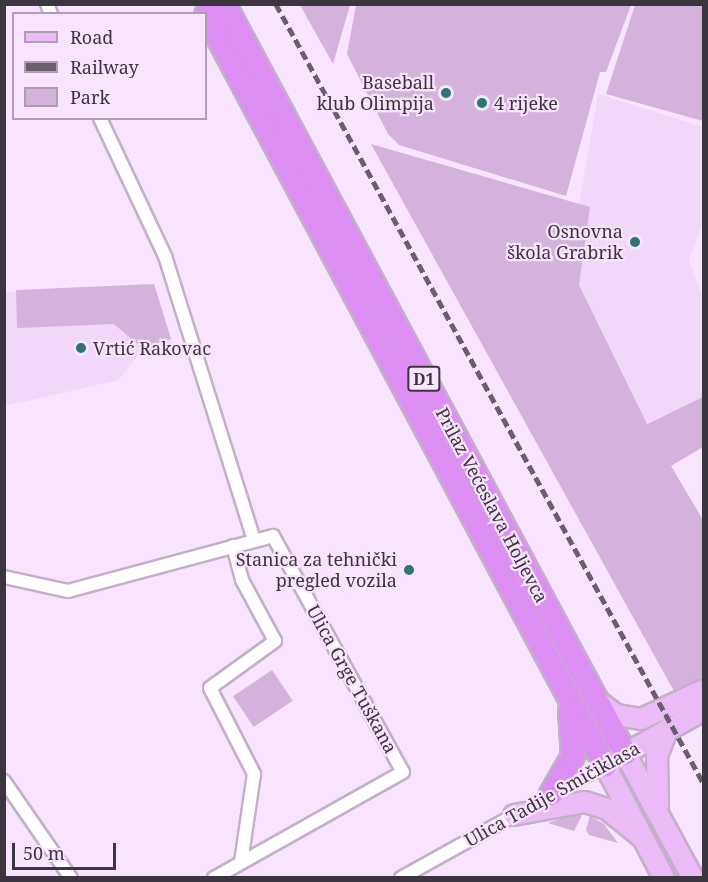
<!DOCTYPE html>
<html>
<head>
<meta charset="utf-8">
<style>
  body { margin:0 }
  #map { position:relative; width:708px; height:882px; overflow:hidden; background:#f8e4fe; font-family:"Noto Serif",serif }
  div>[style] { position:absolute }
  .built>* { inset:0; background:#f1d8f8 }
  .green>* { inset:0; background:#d3b2dc; transform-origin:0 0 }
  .roads { filter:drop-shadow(2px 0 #c3b0c8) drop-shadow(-2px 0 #c3b0c8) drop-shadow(0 2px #c3b0c8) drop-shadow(0 -2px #c3b0c8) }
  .street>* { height:12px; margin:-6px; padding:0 6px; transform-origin:6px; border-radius:6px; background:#fff }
  .primary>* { height:20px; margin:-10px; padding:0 10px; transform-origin:10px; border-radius:10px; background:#ebbbf8 }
  .highway>* { height:22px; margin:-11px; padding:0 11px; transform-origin:11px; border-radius:11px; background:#dd8ef3 }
  .rail>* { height:4.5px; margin-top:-2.25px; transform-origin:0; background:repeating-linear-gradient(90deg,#695e6c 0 9px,transparent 0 13.5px) }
  .dots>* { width:16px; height:16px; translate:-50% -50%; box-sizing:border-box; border:3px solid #f8e4fe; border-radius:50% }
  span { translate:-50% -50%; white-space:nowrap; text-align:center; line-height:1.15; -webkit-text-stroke:4.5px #f8e4fe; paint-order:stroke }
  .shield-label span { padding:2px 4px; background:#f8e4fe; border:2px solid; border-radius:4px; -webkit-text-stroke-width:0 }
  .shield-label { font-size:16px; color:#3c343e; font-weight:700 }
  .poi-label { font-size:18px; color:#3c343e }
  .right { translate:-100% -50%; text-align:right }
  .left { translate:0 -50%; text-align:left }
  .street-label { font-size:18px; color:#3c343e }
  .frame { position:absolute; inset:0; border:6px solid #3c343e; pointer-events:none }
  .legend { position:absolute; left:12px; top:12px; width:195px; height:108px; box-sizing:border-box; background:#f8e4fe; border:2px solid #ad9eb1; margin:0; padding:8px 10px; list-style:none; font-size:18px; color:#3c343e }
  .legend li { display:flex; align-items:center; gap:12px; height:30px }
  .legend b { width:30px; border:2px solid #ad9eb1 }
  .scale { position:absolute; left:12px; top:843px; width:104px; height:27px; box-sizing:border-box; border:3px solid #3c343e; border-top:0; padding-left:8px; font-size:18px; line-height:21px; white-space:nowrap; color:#3c343e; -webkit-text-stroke:4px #f8e4fe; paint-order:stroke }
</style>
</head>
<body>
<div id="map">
  <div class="built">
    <i style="clip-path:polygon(598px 94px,703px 127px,703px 222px,689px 261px,703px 299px,703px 398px,641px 425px,564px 293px)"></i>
    <i style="clip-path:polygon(154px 284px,173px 343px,140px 352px,119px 380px,5px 406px,5px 292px)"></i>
  </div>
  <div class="green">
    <i style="clip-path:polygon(300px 5px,350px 5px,333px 64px)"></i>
    <i style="clip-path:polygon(356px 5px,631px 5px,606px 72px,600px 72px,566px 196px,399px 145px,388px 134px,347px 54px)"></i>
    <i style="clip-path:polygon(635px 5px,703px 5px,703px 121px,606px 94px)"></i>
    <i style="clip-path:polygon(371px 144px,590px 207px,579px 285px,647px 424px,703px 397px,703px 447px,671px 466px,703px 520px,703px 677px,675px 693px)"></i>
    <i style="clip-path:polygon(154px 284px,171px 339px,142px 348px,114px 324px,17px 328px,16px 290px)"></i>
    <i style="left:272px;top:670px;width:37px;height:47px;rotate:56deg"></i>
    <i style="clip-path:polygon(629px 785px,664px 850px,679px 877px,673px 877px,626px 787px)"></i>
    <i style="clip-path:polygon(582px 815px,574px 831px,548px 823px,565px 817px)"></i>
    <i style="clip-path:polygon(590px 816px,604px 824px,618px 843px,589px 835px,586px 830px)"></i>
  </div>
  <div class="roads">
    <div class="street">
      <i style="left:47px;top:4px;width:11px;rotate:68deg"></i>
      <i style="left:100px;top:118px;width:153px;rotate:64.8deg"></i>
      <i style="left:165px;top:256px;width:298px;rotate:72.6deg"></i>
      <i style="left:233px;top:546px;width:35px;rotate:75deg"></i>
      <i style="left:242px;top:580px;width:69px;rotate:61.6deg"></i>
      <i style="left:275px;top:641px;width:80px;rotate:144.1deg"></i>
      <i style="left:210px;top:688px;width:97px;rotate:62.9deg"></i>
      <i style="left:254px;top:774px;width:89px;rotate:98.4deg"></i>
      <i style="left:4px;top:577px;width:66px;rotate:12.3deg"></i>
      <i style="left:68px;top:591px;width:212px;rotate:-15deg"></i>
      <i style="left:273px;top:536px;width:269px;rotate:61.2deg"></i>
      <i style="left:403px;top:772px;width:217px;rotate:150.7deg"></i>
      <i style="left:4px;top:781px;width:118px;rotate:55.4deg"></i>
      <i style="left:556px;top:792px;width:56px;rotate:-28.9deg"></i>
      <i style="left:401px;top:878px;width:136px;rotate:-29deg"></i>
    </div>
    <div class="primary">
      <i style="left:598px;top:701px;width:23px;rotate:38deg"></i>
      <i style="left:616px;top:715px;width:25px;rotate:9deg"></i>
      <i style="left:641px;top:719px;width:69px;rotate:-24.7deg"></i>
      <i style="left:625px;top:753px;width:142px;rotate:61.5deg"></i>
      <i style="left:658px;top:806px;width:50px;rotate:-91.1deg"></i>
      <i style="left:657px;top:756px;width:28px;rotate:-69deg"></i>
      <i style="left:514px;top:815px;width:72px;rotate:-10.4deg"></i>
      <i style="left:585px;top:802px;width:23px;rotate:18deg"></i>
      <i style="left:607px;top:809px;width:46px;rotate:38.9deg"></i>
      <i style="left:664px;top:878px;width:127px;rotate:-117.6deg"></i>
      <i style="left:605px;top:765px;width:113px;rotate:-29.1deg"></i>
    </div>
    <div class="highway">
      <i style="left:224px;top:4px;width:850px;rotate:61.84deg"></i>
      <i style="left:206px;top:15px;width:850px;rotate:61.99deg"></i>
      <i style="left:551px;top:794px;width:44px;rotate:-59.9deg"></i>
      <i style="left:573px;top:756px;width:46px;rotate:-93.7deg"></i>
    </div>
  </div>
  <div class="rail">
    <i style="left:276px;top:4px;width:890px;rotate:61.25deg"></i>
  </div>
  <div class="dots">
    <i style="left:446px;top:93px;background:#2d7673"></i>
    <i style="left:482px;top:103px;background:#2d7673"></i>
    <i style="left:635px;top:242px;background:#2d7673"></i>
    <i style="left:81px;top:348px;background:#2d7673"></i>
    <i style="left:409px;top:570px;background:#2d7673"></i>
  </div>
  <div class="shield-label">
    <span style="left:424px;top:379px">D1</span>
  </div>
  <div class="poi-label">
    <span class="right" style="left:434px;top:93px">Baseball<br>klub Olimpija</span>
    <span class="left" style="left:494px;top:103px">4 rijeke</span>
    <span class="right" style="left:623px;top:242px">Osnovna<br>škola Grabrik</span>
    <span class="left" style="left:93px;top:348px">Vrtić Rakovac</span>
    <span class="right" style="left:397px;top:570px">Stanica za tehnički<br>pregled vozila</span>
  </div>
  <div class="street-label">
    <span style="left:492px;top:505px;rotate:62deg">Prilaz Većeslava Holjevca</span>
    <span style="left:352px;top:679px;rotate:61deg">Ulica Grge Tuškana</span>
    <span style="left:552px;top:794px;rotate:-29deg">Ulica Tadije Smičiklasa</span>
  </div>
  <div class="frame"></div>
  <ul class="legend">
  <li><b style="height:8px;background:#ebbbf8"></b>Road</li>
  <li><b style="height:8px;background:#695e6c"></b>Railway</li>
  <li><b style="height:16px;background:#d3b2dc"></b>Park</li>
  </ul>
  <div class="scale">50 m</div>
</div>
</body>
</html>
